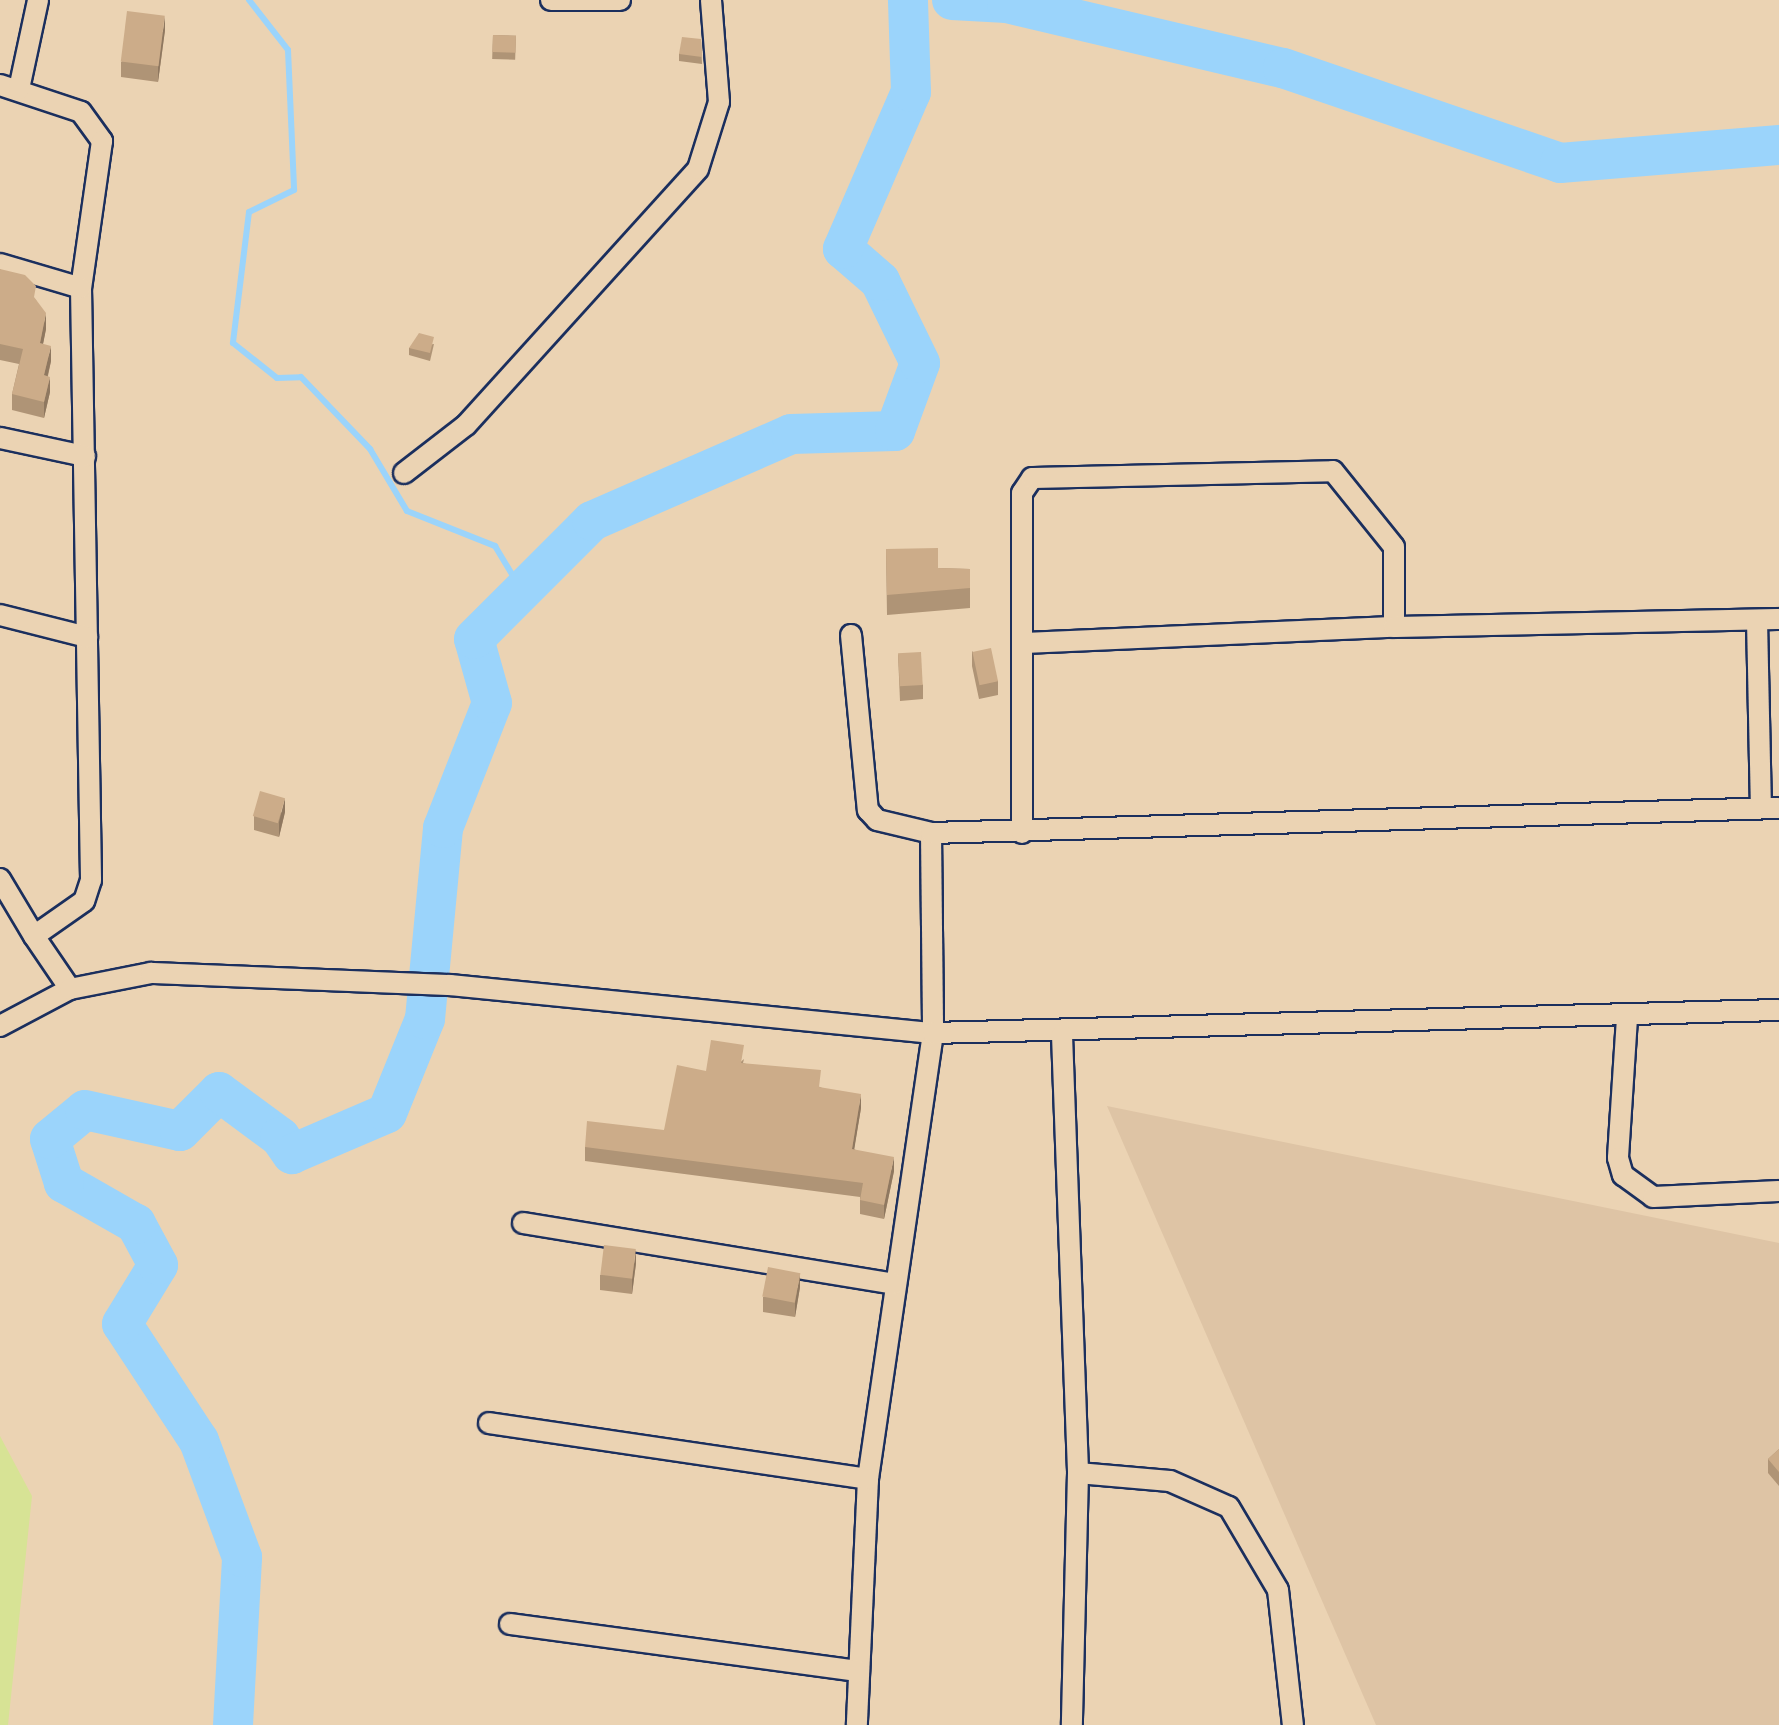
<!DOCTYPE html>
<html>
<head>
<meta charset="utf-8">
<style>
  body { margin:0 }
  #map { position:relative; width:1779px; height:1725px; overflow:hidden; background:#ebd3b3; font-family:Caveat,sans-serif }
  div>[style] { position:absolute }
  .built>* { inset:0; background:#dec4a5 }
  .green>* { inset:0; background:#d7e395 }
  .stream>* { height:6px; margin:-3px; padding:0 3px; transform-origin:3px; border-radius:3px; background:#9bd4fb }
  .river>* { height:40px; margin:-20px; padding:0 20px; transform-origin:20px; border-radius:20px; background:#9bd4fb }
  .roads { filter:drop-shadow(2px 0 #1b2f5e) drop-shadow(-2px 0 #1b2f5e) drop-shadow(0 2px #1b2f5e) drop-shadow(0 -2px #1b2f5e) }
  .minor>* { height:20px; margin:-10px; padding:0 10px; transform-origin:10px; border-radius:10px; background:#ebd3b3 }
  .wall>* { inset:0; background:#af9476; transform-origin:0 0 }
  .shaded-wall>* { inset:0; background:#8f7860 }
  .building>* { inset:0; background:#ccac89; transform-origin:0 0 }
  span { translate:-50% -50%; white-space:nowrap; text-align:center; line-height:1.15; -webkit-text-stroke:8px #ebd3b3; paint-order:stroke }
</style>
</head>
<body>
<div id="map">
  <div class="built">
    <i style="clip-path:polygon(1107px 1106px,1779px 1243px,1779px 1725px,1376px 1725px)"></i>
  </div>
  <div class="green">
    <i style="clip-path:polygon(0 1436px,32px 1496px,8px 1725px,0 1725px)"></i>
  </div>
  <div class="stream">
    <i style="left:249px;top:0;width:63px;rotate:52deg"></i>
    <i style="left:288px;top:50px;width:140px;rotate:87.5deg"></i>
    <i style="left:294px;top:190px;width:50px;rotate:153.9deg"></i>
    <i style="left:249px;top:212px;width:132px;rotate:97deg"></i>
    <i style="left:233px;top:343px;width:56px;rotate:38.5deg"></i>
    <i style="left:277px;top:378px;width:24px;rotate:-2deg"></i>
    <i style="left:301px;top:377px;width:100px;rotate:46.2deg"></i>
    <i style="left:370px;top:449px;width:72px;rotate:59.2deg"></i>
    <i style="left:407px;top:511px;width:95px;rotate:21.7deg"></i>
    <i style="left:495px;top:546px;width:52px;rotate:59deg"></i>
  </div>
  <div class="river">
    <i style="left:952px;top:0;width:55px;rotate:3.1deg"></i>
    <i style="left:1007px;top:3px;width:284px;rotate:13.3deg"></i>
    <i style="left:1283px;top:68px;width:293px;rotate:18.9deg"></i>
    <i style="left:1560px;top:163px;width:220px;rotate:-4.7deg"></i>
    <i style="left:233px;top:1725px;width:168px;rotate:-86.9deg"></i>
    <i style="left:242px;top:1557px;width:124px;rotate:-110.3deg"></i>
    <i style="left:199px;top:1441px;width:140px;rotate:-123.3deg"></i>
    <i style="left:122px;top:1324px;width:69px;rotate:-58.6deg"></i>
    <i style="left:158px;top:1265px;width:47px;rotate:-118.2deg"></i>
    <i style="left:136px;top:1224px;width:83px;rotate:-150.3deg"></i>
    <i style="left:64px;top:1183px;width:46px;rotate:-107.7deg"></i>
    <i style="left:50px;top:1139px;width:45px;rotate:-39.6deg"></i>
    <i style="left:85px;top:1110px;width:97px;rotate:12.5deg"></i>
    <i style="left:180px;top:1131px;width:55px;rotate:-45deg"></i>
    <i style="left:219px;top:1092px;width:76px;rotate:36.4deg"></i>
    <i style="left:280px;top:1137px;width:21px;rotate:55deg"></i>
    <i style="left:292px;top:1154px;width:103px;rotate:-23.3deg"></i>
    <i style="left:387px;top:1113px;width:101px;rotate:-68deg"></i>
    <i style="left:425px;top:1019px;width:192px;rotate:-84.6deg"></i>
    <i style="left:443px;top:828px;width:134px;rotate:-68.6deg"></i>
    <i style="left:492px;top:703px;width:66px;rotate:-105.7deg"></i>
    <i style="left:474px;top:639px;width:167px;rotate:-45deg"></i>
    <i style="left:592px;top:521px;width:217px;rotate:-23.6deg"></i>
    <i style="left:791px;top:434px;width:104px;rotate:-1.7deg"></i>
    <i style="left:895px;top:431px;width:72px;rotate:-69.8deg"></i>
    <i style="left:920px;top:363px;width:91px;rotate:-116deg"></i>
    <i style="left:880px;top:281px;width:49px;rotate:-139.1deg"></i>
    <i style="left:843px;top:249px;width:171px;rotate:-66.6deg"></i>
    <i style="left:911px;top:92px;width:92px;rotate:-91.9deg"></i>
  </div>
  <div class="roads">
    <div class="minor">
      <i style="left:551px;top:0;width:69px"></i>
      <i style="left:0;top:85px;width:85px;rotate:18.4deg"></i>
      <i style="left:81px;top:112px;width:36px;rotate:54deg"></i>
      <i style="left:102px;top:141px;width:148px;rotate:98.1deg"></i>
      <i style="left:81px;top:288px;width:592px;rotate:89.03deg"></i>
      <i style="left:91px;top:880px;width:22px;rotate:108deg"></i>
      <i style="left:84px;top:901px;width:61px;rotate:145deg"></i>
      <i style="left:34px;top:936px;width:64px;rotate:55.8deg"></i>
      <i style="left:19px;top:89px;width:91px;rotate:-77.9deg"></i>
      <i style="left:0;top:264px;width:84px;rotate:16.5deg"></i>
      <i style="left:0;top:438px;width:87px;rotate:12deg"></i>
      <i style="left:404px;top:473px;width:78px;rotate:-37.7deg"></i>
      <i style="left:466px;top:425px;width:345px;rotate:-47.8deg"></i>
      <i style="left:698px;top:169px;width:70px;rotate:-72.6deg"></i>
      <i style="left:719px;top:102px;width:102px;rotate:-94.5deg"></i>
      <i style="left:0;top:615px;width:90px;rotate:14.2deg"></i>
      <i style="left:1757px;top:620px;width:188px;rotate:88.8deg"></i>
      <i style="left:851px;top:635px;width:176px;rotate:84.5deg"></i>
      <i style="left:868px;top:810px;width:13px;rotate:48deg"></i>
      <i style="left:877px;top:820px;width:56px;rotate:13.5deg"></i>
      <i style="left:931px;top:833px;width:200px;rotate:89.4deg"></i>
      <i style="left:933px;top:1033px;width:451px;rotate:98.3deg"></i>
      <i style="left:868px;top:1479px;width:246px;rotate:92.6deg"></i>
      <i style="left:1023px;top:643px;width:371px;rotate:-2.5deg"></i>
      <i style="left:931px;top:833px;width:848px;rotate:-1.69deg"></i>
      <i style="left:1022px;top:833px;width:340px;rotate:-90deg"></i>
      <i style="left:1022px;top:493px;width:18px;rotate:-56deg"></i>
      <i style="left:1032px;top:478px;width:301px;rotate:-1.3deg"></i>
      <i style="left:1333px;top:471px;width:97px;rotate:51.2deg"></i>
      <i style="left:1394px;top:547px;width:80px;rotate:90deg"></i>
      <i style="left:1394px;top:627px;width:385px;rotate:-1.2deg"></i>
      <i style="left:0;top:879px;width:66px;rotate:59.2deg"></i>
      <i style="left:1627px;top:1018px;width:140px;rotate:93.7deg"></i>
      <i style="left:1618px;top:1158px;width:18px;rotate:74deg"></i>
      <i style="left:1623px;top:1175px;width:37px;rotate:36deg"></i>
      <i style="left:1653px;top:1197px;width:126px;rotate:-2.7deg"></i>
      <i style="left:0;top:1026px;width:79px;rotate:-27.9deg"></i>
      <i style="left:70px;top:989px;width:83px;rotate:-11.2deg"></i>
      <i style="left:151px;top:973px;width:299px;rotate:2.3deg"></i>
      <i style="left:450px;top:985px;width:485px;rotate:5.7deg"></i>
      <i style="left:933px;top:1033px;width:846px;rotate:-1.56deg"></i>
      <i style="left:1062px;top:1035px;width:438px;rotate:87.9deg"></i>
      <i style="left:1078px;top:1473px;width:252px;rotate:91.4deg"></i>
      <i style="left:523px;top:1223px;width:377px;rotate:9.3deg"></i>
      <i style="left:489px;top:1423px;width:383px;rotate:8.4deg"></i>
      <i style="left:1078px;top:1473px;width:92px;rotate:5deg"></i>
      <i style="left:1170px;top:1481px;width:64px;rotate:23.8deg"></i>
      <i style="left:1229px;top:1507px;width:96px;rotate:59.4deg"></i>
      <i style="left:1278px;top:1590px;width:136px;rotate:83.7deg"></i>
      <i style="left:510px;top:1624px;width:352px;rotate:7.7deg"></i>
    </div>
  </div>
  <div class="wall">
    <i style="clip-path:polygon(165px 30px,158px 82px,121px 77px,121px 62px)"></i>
    <i style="left:493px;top:35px;width:23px;height:24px;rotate:2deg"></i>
    <i style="clip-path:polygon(701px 39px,702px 64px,679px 61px,679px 54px)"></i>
    <i style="clip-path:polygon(0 269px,36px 300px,46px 329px,43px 344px,51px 361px,48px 376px,50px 392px,44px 418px,12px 410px,12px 394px,19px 364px,0 360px)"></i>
    <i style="clip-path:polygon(434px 344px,430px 361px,409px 355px,409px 348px)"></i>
    <i style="clip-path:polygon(886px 549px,938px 568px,970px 569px,970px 608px,887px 615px)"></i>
    <i style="clip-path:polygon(972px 651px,998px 681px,998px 695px,979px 699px,972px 666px)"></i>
    <i style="clip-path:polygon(898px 654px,923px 685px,923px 699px,900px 701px)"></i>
    <i style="clip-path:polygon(285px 812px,279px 837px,254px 830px,254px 816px)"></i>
    <i style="clip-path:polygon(744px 1059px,743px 1063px,820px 1087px,861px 1108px,854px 1149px,894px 1171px,884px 1219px,860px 1214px,860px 1197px,585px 1161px,585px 1147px,664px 1130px)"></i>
    <i style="clip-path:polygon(636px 1263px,632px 1294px,600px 1290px,600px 1275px)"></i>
    <i style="clip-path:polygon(800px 1287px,795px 1317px,763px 1312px,763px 1297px)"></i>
    <i style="clip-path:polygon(1779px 1449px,1779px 1486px,1768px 1473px,1768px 1459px)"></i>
  </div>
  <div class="shaded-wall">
    <i style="clip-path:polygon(165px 16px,165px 30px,158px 82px,158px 67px)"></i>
    <i style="clip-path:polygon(46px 313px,46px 329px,40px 359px,40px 343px)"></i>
    <i style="clip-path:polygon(51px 346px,51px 361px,44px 391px,44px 375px)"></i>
    <i style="clip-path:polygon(50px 377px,50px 392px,44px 418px,44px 402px)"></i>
    <i style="clip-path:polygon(285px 798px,285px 812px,279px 837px,279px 822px)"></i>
    <i style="clip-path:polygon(861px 1094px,861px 1108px,852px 1163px,852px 1149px)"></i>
    <i style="clip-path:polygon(894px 1157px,894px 1171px,884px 1219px,884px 1205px)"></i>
    <i style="clip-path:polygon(636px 1249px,636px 1263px,632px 1294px,632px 1280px)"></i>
    <i style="clip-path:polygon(800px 1273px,800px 1287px,795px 1317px,795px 1303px)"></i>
  </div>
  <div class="building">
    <i style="left:127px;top:11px;width:38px;height:51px;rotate:7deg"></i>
    <i style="left:493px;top:35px;width:23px;height:17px;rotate:2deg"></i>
    <i style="clip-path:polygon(682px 37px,701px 39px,702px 57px,679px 54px)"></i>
    <i style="clip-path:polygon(0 269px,25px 275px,36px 286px,34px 297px,46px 313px,40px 343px,51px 346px,44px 375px,50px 377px,44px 402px,12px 394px,23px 349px,0 344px)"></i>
    <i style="clip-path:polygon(419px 333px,434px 337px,430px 353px,409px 348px)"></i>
    <i style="clip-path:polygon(938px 548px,938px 568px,970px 569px,970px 588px,887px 595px,886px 549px)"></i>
    <i style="left:991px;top:648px;width:34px;height:19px;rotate:78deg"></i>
    <i style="left:921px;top:652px;width:33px;height:23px;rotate:87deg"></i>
    <i style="left:260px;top:791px;width:26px;height:26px;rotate:16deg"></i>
    <i style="clip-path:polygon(711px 1040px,744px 1045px,741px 1063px,821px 1070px,819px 1087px,861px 1094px,852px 1149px,894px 1157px,884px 1205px,860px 1200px,863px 1183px,585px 1147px,587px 1121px,664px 1130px,677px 1065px,706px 1071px)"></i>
    <i style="left:604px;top:1245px;width:32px;height:30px;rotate:7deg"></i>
    <i style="left:768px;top:1267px;width:33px;height:30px;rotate:11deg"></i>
    <i style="clip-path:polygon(1779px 1449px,1779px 1472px,1768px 1459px)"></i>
  </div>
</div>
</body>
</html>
